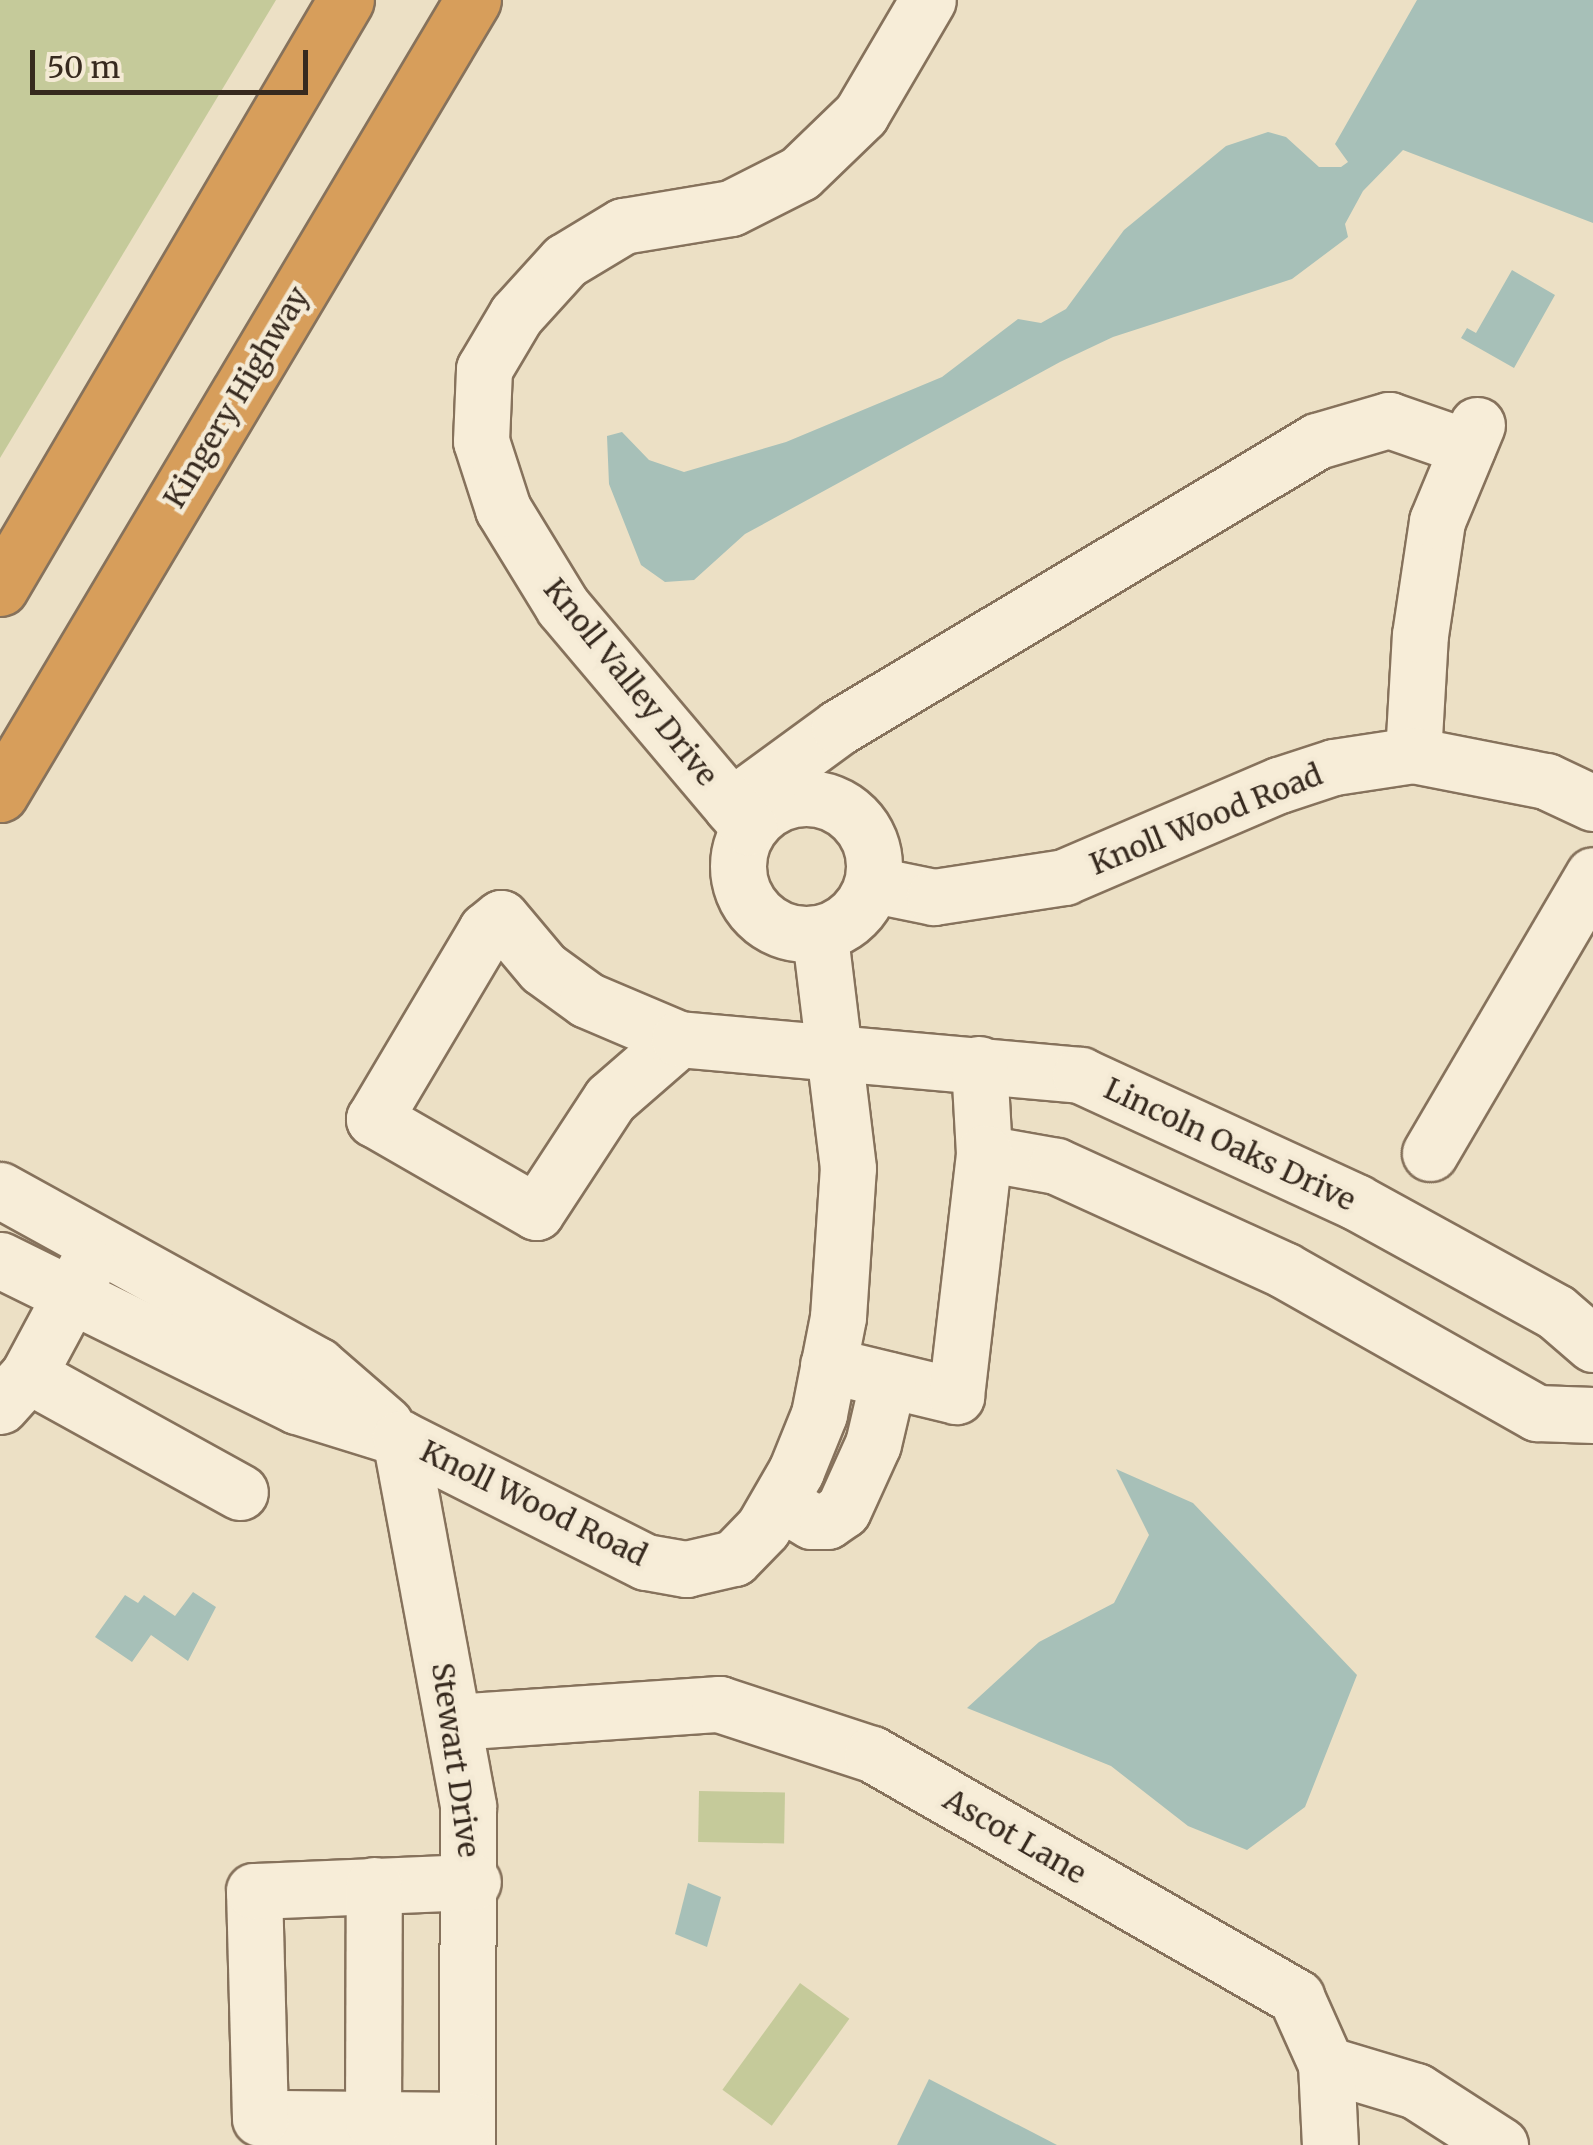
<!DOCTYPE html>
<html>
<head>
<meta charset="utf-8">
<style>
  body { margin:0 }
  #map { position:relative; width:1593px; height:2145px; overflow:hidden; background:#ece0c5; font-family:Merriweather,serif }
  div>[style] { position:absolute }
  .green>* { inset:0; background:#c5ca9a; transform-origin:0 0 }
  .water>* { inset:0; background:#a7c0b8 }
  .roads { filter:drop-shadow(2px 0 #86725c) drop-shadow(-2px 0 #86725c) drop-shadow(0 2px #86725c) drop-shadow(0 -2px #86725c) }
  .minor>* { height:55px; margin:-27.5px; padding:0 27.5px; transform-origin:27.5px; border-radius:27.5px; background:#f7edd8 }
  .minor>.ring { margin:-27.5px; padding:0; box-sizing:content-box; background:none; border:55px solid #f7edd8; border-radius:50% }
  .highway>* { height:55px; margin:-27.5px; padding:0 27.5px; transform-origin:27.5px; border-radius:27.5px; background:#d79e5b }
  span { translate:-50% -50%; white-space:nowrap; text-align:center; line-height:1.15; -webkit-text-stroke:9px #f4ead5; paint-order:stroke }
  .street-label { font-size:30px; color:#372a1f }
  .scale { position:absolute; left:30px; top:50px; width:278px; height:45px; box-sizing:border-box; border:5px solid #372a1f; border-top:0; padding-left:12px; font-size:30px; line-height:35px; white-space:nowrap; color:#372a1f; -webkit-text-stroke:8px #f4ead5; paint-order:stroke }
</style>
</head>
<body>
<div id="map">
  <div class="green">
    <i style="clip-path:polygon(0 0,276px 0,0 458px)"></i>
    <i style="left:699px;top:1791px;width:86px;height:51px;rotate:1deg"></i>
    <i style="left:800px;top:1983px;width:61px;height:132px;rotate:36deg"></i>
  </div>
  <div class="water">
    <i style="clip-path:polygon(1417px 0,1593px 0,1593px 223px,1403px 150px,1363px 191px,1345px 224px,1348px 237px,1292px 279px,1113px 337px,1060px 362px,745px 534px,694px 580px,665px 582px,641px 565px,609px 484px,607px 436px,622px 432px,649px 460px,684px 472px,786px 442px,942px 377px,1018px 319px,1041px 323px,1066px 309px,1124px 230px,1226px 146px,1268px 132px,1286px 137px,1319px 167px,1341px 167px,1348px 162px,1335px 144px)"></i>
    <i style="clip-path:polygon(1512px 270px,1555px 295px,1514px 368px,1461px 338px,1467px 328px,1476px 333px)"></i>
    <i style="clip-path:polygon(1116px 1469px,1193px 1503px,1357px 1675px,1305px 1807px,1247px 1850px,1188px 1826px,1111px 1766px,967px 1708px,1039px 1642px,1114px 1603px,1149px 1535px)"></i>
    <i style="clip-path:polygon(193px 1592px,216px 1607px,188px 1661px,151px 1635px,132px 1662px,95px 1637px,125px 1595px,138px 1603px,144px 1595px,175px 1616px)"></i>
    <i style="clip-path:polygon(688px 1883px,721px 1897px,707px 1947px,675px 1934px)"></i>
    <i style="clip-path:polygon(929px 2079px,1057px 2145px,897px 2145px)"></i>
  </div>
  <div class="roads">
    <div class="minor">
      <i style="left:1413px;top:755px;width:120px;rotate:-86.7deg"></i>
      <i style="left:1420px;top:635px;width:115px;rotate:-81.5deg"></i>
      <i style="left:1437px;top:521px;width:104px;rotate:-67.4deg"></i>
      <i class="ring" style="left:738px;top:798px;width:81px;height:81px"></i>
      <i style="left:731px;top:806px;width:134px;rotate:-36.2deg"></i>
      <i style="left:839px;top:727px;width:557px;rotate:-30.89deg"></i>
      <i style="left:1317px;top:441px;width:75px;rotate:-16.3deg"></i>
      <i style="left:1389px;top:420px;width:83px;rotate:19.1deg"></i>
      <i style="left:749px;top:827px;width:288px;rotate:-130.2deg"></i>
      <i style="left:563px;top:607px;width:115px;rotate:-121.5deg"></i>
      <i style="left:503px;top:509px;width:71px;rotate:-107.9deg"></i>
      <i style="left:481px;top:441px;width:72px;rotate:-87.6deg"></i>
      <i style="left:484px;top:369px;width:63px;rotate:-59.3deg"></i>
      <i style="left:516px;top:315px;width:73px;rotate:-47.8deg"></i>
      <i style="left:565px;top:261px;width:68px;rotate:-31.1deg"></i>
      <i style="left:623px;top:226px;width:109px;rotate:-9.5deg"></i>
      <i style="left:731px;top:208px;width:77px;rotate:-26.9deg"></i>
      <i style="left:800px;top:173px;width:85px;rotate:-44deg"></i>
      <i style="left:861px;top:114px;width:132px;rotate:-59.6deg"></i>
      <i style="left:875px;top:885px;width:60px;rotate:11.5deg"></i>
      <i style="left:934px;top:897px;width:132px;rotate:-8.7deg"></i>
      <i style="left:1064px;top:877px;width:234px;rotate:-23.2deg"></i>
      <i style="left:1279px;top:785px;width:58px;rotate:-18.1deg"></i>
      <i style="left:1334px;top:767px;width:80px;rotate:-8.6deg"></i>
      <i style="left:1413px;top:755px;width:136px;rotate:11.1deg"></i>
      <i style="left:1546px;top:781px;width:52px;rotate:25.1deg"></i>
      <i style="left:679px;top:1039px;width:91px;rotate:139deg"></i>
      <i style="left:610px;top:1099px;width:135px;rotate:123.2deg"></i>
      <i style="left:536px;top:1212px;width:187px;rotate:-150.1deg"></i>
      <i style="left:374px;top:1119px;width:220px;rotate:-59.3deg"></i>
      <i style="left:486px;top:930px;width:19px;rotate:-39deg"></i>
      <i style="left:501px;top:918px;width:65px;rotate:50deg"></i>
      <i style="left:543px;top:968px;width:54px;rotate:36deg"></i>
      <i style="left:587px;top:1000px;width:100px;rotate:23deg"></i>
      <i style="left:679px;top:1039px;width:403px;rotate:5.1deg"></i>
      <i style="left:1080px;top:1075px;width:304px;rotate:24.7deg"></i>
      <i style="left:1356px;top:1202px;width:228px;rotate:28.8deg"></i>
      <i style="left:1556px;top:1312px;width:49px;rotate:40.9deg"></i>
      <i style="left:979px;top:1064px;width:89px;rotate:86.8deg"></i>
      <i style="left:984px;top:1153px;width:73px;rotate:10.2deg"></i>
      <i style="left:1056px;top:1166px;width:251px;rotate:24.5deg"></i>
      <i style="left:1284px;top:1270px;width:291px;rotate:29.5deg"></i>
      <i style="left:1537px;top:1413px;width:56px;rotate:2deg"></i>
      <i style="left:1430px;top:1153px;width:322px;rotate:-59.6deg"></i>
      <i style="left:0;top:1190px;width:362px;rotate:28.9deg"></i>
      <i style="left:317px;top:1365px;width:90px;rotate:40.9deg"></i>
      <i style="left:0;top:1260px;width:331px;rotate:26.2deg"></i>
      <i style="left:297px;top:1406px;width:108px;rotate:17.3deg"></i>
      <i style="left:400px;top:1438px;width:275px;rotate:26.8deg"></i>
      <i style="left:646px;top:1562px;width:41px;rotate:9.9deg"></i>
      <i style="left:686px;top:1569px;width:49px;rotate:-12.9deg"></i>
      <i style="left:734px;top:1558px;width:42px;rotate:-46deg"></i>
      <i style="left:763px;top:1528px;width:66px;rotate:-59.9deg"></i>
      <i style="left:796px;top:1471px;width:61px;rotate:-68deg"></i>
      <i style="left:819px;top:1414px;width:99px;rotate:-78.9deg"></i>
      <i style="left:838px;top:1317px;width:149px;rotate:-86.2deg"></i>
      <i style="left:848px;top:1168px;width:235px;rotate:-96.9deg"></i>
      <i style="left:828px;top:1365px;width:132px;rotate:13.6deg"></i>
      <i style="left:956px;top:1396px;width:245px;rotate:-83.4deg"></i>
      <i style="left:28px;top:1375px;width:242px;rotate:28.9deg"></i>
      <i style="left:0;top:1406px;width:42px;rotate:-47.9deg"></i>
      <i style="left:28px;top:1375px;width:125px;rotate:-61.8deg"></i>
      <i style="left:400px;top:1438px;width:374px;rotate:79.5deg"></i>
      <i style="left:468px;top:1806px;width:339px;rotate:90.2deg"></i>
      <i style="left:780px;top:1502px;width:37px;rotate:31deg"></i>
      <i style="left:812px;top:1521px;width:15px"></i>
      <i style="left:827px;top:1521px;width:19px;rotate:-35deg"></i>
      <i style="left:843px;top:1510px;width:72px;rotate:-65.6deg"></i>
      <i style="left:873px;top:1444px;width:66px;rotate:-76.8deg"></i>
      <i style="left:454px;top:1722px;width:266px;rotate:-3.9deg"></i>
      <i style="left:719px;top:1704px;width:161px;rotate:18.1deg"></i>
      <i style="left:872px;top:1754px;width:489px;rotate:29.8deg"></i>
      <i style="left:1296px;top:1997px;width:73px;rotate:65.9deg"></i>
      <i style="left:1326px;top:2064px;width:94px;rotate:16.7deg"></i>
      <i style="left:1416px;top:2091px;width:100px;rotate:32.7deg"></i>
      <i style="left:1326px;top:2064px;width:81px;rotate:87.2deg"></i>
      <i style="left:466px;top:2120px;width:206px;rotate:-179.4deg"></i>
      <i style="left:260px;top:2118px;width:227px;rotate:-91.5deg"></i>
      <i style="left:254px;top:1891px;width:219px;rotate:-2.4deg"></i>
      <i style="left:373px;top:2121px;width:236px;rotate:-89.8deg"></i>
    </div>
    <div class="highway">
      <i style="left:0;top:588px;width:682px;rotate:-59.53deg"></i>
      <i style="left:0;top:794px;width:924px;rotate:-59.22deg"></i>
    </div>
  </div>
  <div class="street-label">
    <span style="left:236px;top:397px;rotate:-59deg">Kingery Highway</span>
    <span style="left:631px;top:682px;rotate:51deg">Knoll Valley Drive</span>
    <span style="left:1206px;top:819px;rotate:-22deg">Knoll Wood Road</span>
    <span style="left:1230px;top:1144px;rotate:25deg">Lincoln Oaks Drive</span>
    <span style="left:534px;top:1503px;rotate:26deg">Knoll Wood Road</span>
    <span style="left:456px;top:1760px;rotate:82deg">Stewart Drive</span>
    <span style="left:1015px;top:1836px;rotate:30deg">Ascot Lane</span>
  </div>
  <div class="scale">50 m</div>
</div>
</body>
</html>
